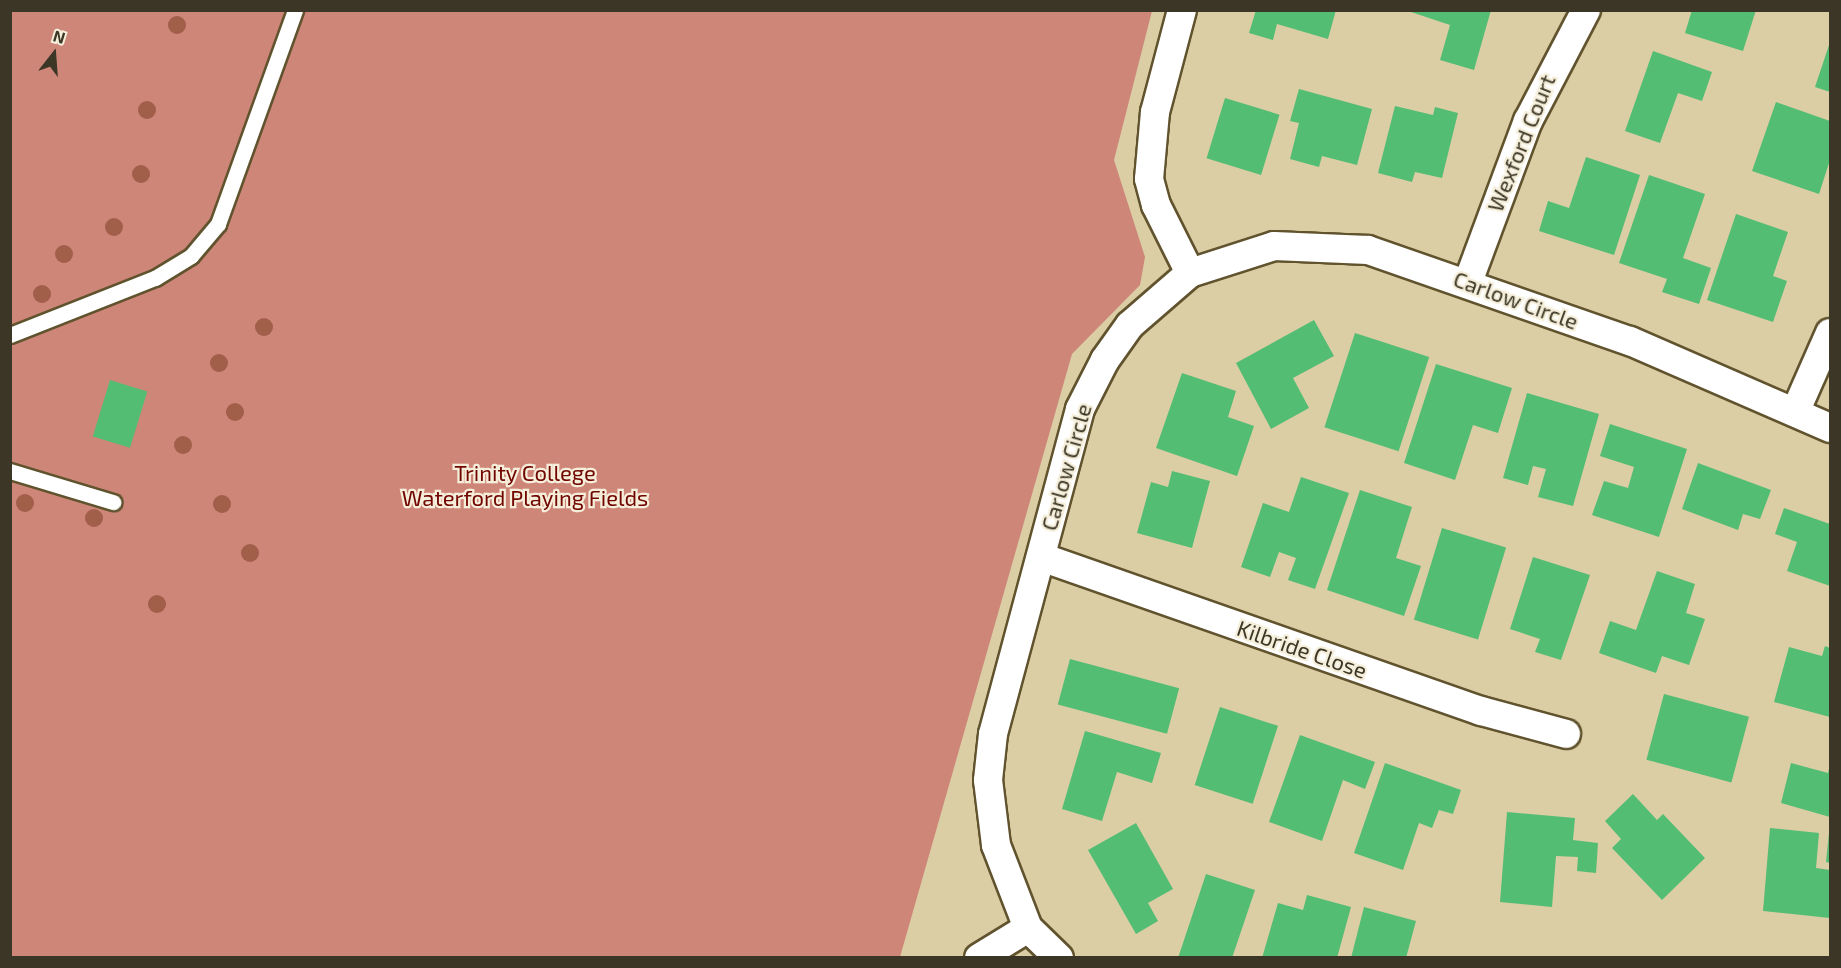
<!DOCTYPE html>
<html>
<head>
<meta charset="utf-8">
<style>
  body { margin:0 }
  #map { position:relative; width:1841px; height:968px; overflow:hidden; background:#dbcda4; font-family:"Exo 2",sans-serif }
  div>[style] { position:absolute }
  .green>* { inset:0; background:#ce8679 }
  .building>* { inset:0; background:#54bd74; transform-origin:0 0 }
  .roads { filter:drop-shadow(2px 0 #60532e) drop-shadow(-2px 0 #60532e) drop-shadow(0 2px #60532e) drop-shadow(0 -2px #60532e) }
  .service>* { height:15px; margin:-7.5px; padding:0 7.5px; transform-origin:7.5px; border-radius:7.5px; background:#fff }
  .minor>* { height:28px; margin:-14px; padding:0 14px; transform-origin:14px; border-radius:14px; background:#fff }
  .trees>* { width:18px; height:18px; margin:-9px; border-radius:50%; background:#a15f4a }
  span { translate:-50% -50%; white-space:nowrap; text-align:center; line-height:1.15; -webkit-text-stroke:4.5px #f5eeda; paint-order:stroke }
  .street-label { font-size:22px; color:#3c3626 }
  .park-label { font-size:22px; color:#710500 }
  .frame { position:absolute; inset:0; border:12px solid #3c3626; pointer-events:none }
  .north { position:absolute; left:24px; top:24px; width:60px; height:60px; -webkit-text-stroke:4px #f5eeda; paint-order:stroke; rotate:17deg; font-size:16px; font-weight:700; line-height:24px; text-align:center; color:#3c3626 }
  .north::after { content:''; display:block; margin:auto; width:21px; height:27px; background:#3c3626; clip-path:polygon(50% 0,100% 100%,50% 72%,0 100%) }
</style>
</head>
<body>
<div id="map">
  <div class="green">
    <i style="clip-path:polygon(10px 11px,1152px 11px,1114px 160px,1145px 257px,1140px 285px,1072px 354px,900px 957px,11px 957px)"></i>
  </div>
  <div class="building">
    <i style="clip-path:polygon(1256px 10px,1336px 10px,1328px 39px,1277px 24px,1273px 40px,1249px 33px)"></i>
    <i style="clip-path:polygon(1405px 10px,1491px 10px,1474px 70px,1440px 60px,1450px 25px)"></i>
    <i style="clip-path:polygon(1692px 10px,1756px 10px,1743px 51px,1685px 33px)"></i>
    <i style="clip-path:polygon(1830px 42px,1830px 92px,1815px 87px)"></i>
    <i style="clip-path:polygon(1653px 51px,1712px 72px,1702px 101px,1678px 93px,1660px 143px,1625px 131px)"></i>
    <i style="clip-path:polygon(1299px 89px,1372px 109px,1357px 165px,1322px 156px,1319px 167px,1290px 159px,1299px 123px,1290px 121px)"></i>
    <i style="left:1225px;top:98px;width:57px;height:63px;rotate:17deg"></i>
    <i style="clip-path:polygon(1776px 102px,1830px 121px,1830px 160px,1819px 194px,1752px 171px)"></i>
    <i style="clip-path:polygon(1395px 106px,1433px 115px,1435px 107px,1458px 113px,1442px 178px,1415px 172px,1412px 182px,1378px 173px)"></i>
    <i style="clip-path:polygon(1586px 157px,1640px 175px,1614px 255px,1539px 231px,1548px 201px,1569px 208px)"></i>
    <i style="clip-path:polygon(1649px 175px,1705px 194px,1683px 258px,1711px 268px,1699px 304px,1662px 292px,1667px 279px,1619px 263px)"></i>
    <i style="clip-path:polygon(1736px 214px,1788px 232px,1773px 276px,1787px 281px,1773px 322px,1707px 300px)"></i>
    <i style="clip-path:polygon(1314px 320px,1334px 356px,1293px 378px,1309px 408px,1271px 429px,1236px 363px)"></i>
    <i style="left:1355px;top:333px;width:78px;height:99px;rotate:18deg"></i>
    <i style="clip-path:polygon(1436px 364px,1512px 388px,1498px 433px,1473px 425px,1455px 480px,1404px 463px)"></i>
    <i style="clip-path:polygon(1182px 373px,1236px 391px,1228px 417px,1254px 426px,1237px 476px,1156px 448px)"></i>
    <i style="left:110px;top:380px;width:39px;height:59px;rotate:17deg"></i>
    <i style="clip-path:polygon(1527px 393px,1599px 414px,1573px 506px,1538px 497px,1546px 469px,1533px 466px,1528px 485px,1503px 478px)"></i>
    <i style="clip-path:polygon(1610px 424px,1687px 449px,1659px 537px,1592px 515px,1604px 481px,1628px 488px,1634px 467px,1600px 456px)"></i>
    <i style="clip-path:polygon(1698px 463px,1771px 490px,1760px 519px,1743px 514px,1738px 530px,1682px 509px)"></i>
    <i style="clip-path:polygon(1172px 471px,1210px 481px,1192px 548px,1137px 533px,1151px 482px,1168px 487px)"></i>
    <i style="clip-path:polygon(1301px 477px,1349px 493px,1315px 589px,1288px 580px,1296px 558px,1279px 552px,1270px 577px,1241px 567px,1263px 503px,1289px 512px)"></i>
    <i style="clip-path:polygon(1360px 490px,1412px 507px,1396px 558px,1421px 566px,1404px 616px,1327px 590px)"></i>
    <i style="clip-path:polygon(1784px 508px,1830px 524px,1830px 586px,1787px 571px,1797px 542px,1775px 534px)"></i>
    <i style="left:1442px;top:528px;width:67px;height:96px;rotate:17deg"></i>
    <i style="clip-path:polygon(1533px 557px,1590px 575px,1561px 660px,1535px 652px,1540px 639px,1510px 629px)"></i>
    <i style="clip-path:polygon(1657px 571px,1695px 584px,1686px 613px,1705px 619px,1689px 665px,1662px 656px,1656px 673px,1599px 653px,1610px 621px,1636px 630px)"></i>
    <i style="clip-path:polygon(1825px 646px,1830px 648px,1830px 717px,1774px 702px,1789px 647px,1822px 656px)"></i>
    <i style="left:1070px;top:659px;width:113px;height:47px;rotate:15deg"></i>
    <i style="left:1664px;top:694px;width:88px;height:68px;rotate:15deg"></i>
    <i style="left:1220px;top:707px;width:61px;height:82px;rotate:18deg"></i>
    <i style="clip-path:polygon(1085px 731px,1161px 753px,1152px 783px,1117px 772px,1102px 821px,1062px 809px)"></i>
    <i style="clip-path:polygon(1300px 735px,1375px 762px,1365px 789px,1343px 780px,1322px 841px,1269px 822px)"></i>
    <i style="clip-path:polygon(1385px 763px,1461px 790px,1453px 814px,1439px 810px,1432px 828px,1419px 823px,1403px 870px,1354px 853px)"></i>
    <i style="clip-path:polygon(1791px 763px,1828px 773px,1830px 765px,1830px 817px,1781px 803px)"></i>
    <i style="clip-path:polygon(1633px 794px,1657px 820px,1663px 814px,1705px 858px,1662px 900px,1612px 848px,1621px 839px,1605px 821px)"></i>
    <i style="clip-path:polygon(1507px 812px,1575px 818px,1573px 840px,1598px 843px,1596px 873px,1577px 871px,1578px 857px,1556px 856px,1552px 907px,1500px 902px)"></i>
    <i style="clip-path:polygon(1136px 823px,1173px 889px,1148px 903px,1158px 921px,1136px 934px,1088px 850px)"></i>
    <i style="clip-path:polygon(1770px 828px,1819px 833px,1816px 868px,1830px 870px,1830px 918px,1763px 911px)"></i>
    <i style="clip-path:polygon(1829px 833px,1830px 833px,1830px 863px,1826px 862px)"></i>
    <i style="clip-path:polygon(1206px 874px,1255px 890px,1232px 958px,1178px 958px)"></i>
    <i style="clip-path:polygon(1307px 895px,1351px 907px,1337px 958px,1262px 958px,1278px 903px,1303px 910px)"></i>
    <i style="clip-path:polygon(1364px 907px,1416px 921px,1406px 958px,1351px 958px)"></i>
  </div>
  <div class="roads">
    <div class="service">
      <i style="left:10px;top:335px;width:156px;rotate:-21.5deg"></i>
      <i style="left:155px;top:278px;width:42px;rotate:-31.4deg"></i>
      <i style="left:191px;top:256px;width:42px;rotate:-49.8deg"></i>
      <i style="left:218px;top:224px;width:227px;rotate:-70.2deg"></i>
      <i style="left:10px;top:471px;width:108px;rotate:16.8deg"></i>
    </div>
    <div class="minor">
      <i style="left:1182px;top:10px;width:106px;rotate:104.8deg"></i>
      <i style="left:1155px;top:112px;width:67px;rotate:95.1deg"></i>
      <i style="left:1149px;top:179px;width:27px;rotate:75deg"></i>
      <i style="left:1156px;top:205px;width:76px;rotate:63.4deg"></i>
      <i style="left:1468px;top:282px;width:172px;rotate:-69.6deg"></i>
      <i style="left:1528px;top:121px;width:125px;rotate:-62.4deg"></i>
      <i style="left:1796px;top:410px;width:84px;rotate:-66.2deg"></i>
      <i style="left:1041px;top:557px;width:466px;rotate:19.3deg"></i>
      <i style="left:1481px;top:711px;width:88px;rotate:15.1deg"></i>
      <i style="left:979px;top:958px;width:57px;rotate:-31.5deg"></i>
      <i style="left:1059px;top:958px;width:43px;rotate:-135.9deg"></i>
      <i style="left:1028px;top:928px;width:89px;rotate:-111.1deg"></i>
      <i style="left:996px;top:845px;width:65px;rotate:-97deg"></i>
      <i style="left:988px;top:780px;width:46px;rotate:-83.8deg"></i>
      <i style="left:993px;top:734px;width:336px;rotate:-75deg"></i>
      <i style="left:1080px;top:409px;width:55px;rotate:-63deg"></i>
      <i style="left:1105px;top:360px;width:43px;rotate:-54.5deg"></i>
      <i style="left:1130px;top:325px;width:79px;rotate:-40.9deg"></i>
      <i style="left:1190px;top:273px;width:88px;rotate:-17.8deg"></i>
      <i style="left:1274px;top:246px;width:94px;rotate:2.4deg"></i>
      <i style="left:1368px;top:250px;width:277px;rotate:19.2deg"></i>
      <i style="left:1630px;top:341px;width:218px;rotate:23.5deg"></i>
    </div>
  </div>
  <div class="trees">
    <i style="left:177px;top:25px"></i>
    <i style="left:147px;top:110px"></i>
    <i style="left:141px;top:174px"></i>
    <i style="left:114px;top:227px"></i>
    <i style="left:64px;top:254px"></i>
    <i style="left:42px;top:294px"></i>
    <i style="left:264px;top:327px"></i>
    <i style="left:219px;top:363px"></i>
    <i style="left:235px;top:412px"></i>
    <i style="left:183px;top:445px"></i>
    <i style="left:25px;top:503px"></i>
    <i style="left:222px;top:504px"></i>
    <i style="left:94px;top:518px"></i>
    <i style="left:250px;top:553px"></i>
    <i style="left:157px;top:604px"></i>
  </div>
  <div class="street-label">
    <span style="left:1521px;top:143px;rotate:-68deg">Wexford Court</span>
    <span style="left:1516px;top:300px;rotate:20deg">Carlow Circle</span>
    <span style="left:1066px;top:467px;rotate:-74deg">Carlow Circle</span>
    <span style="left:1302px;top:649px;rotate:19deg">Kilbride Close</span>
  </div>
  <div class="park-label">
    <span style="left:525px;top:485px">Trinity College<br>Waterford Playing Fields</span>
  </div>
  <div class="frame"></div>
  <div class="north">N</div>
</div>
</body>
</html>
